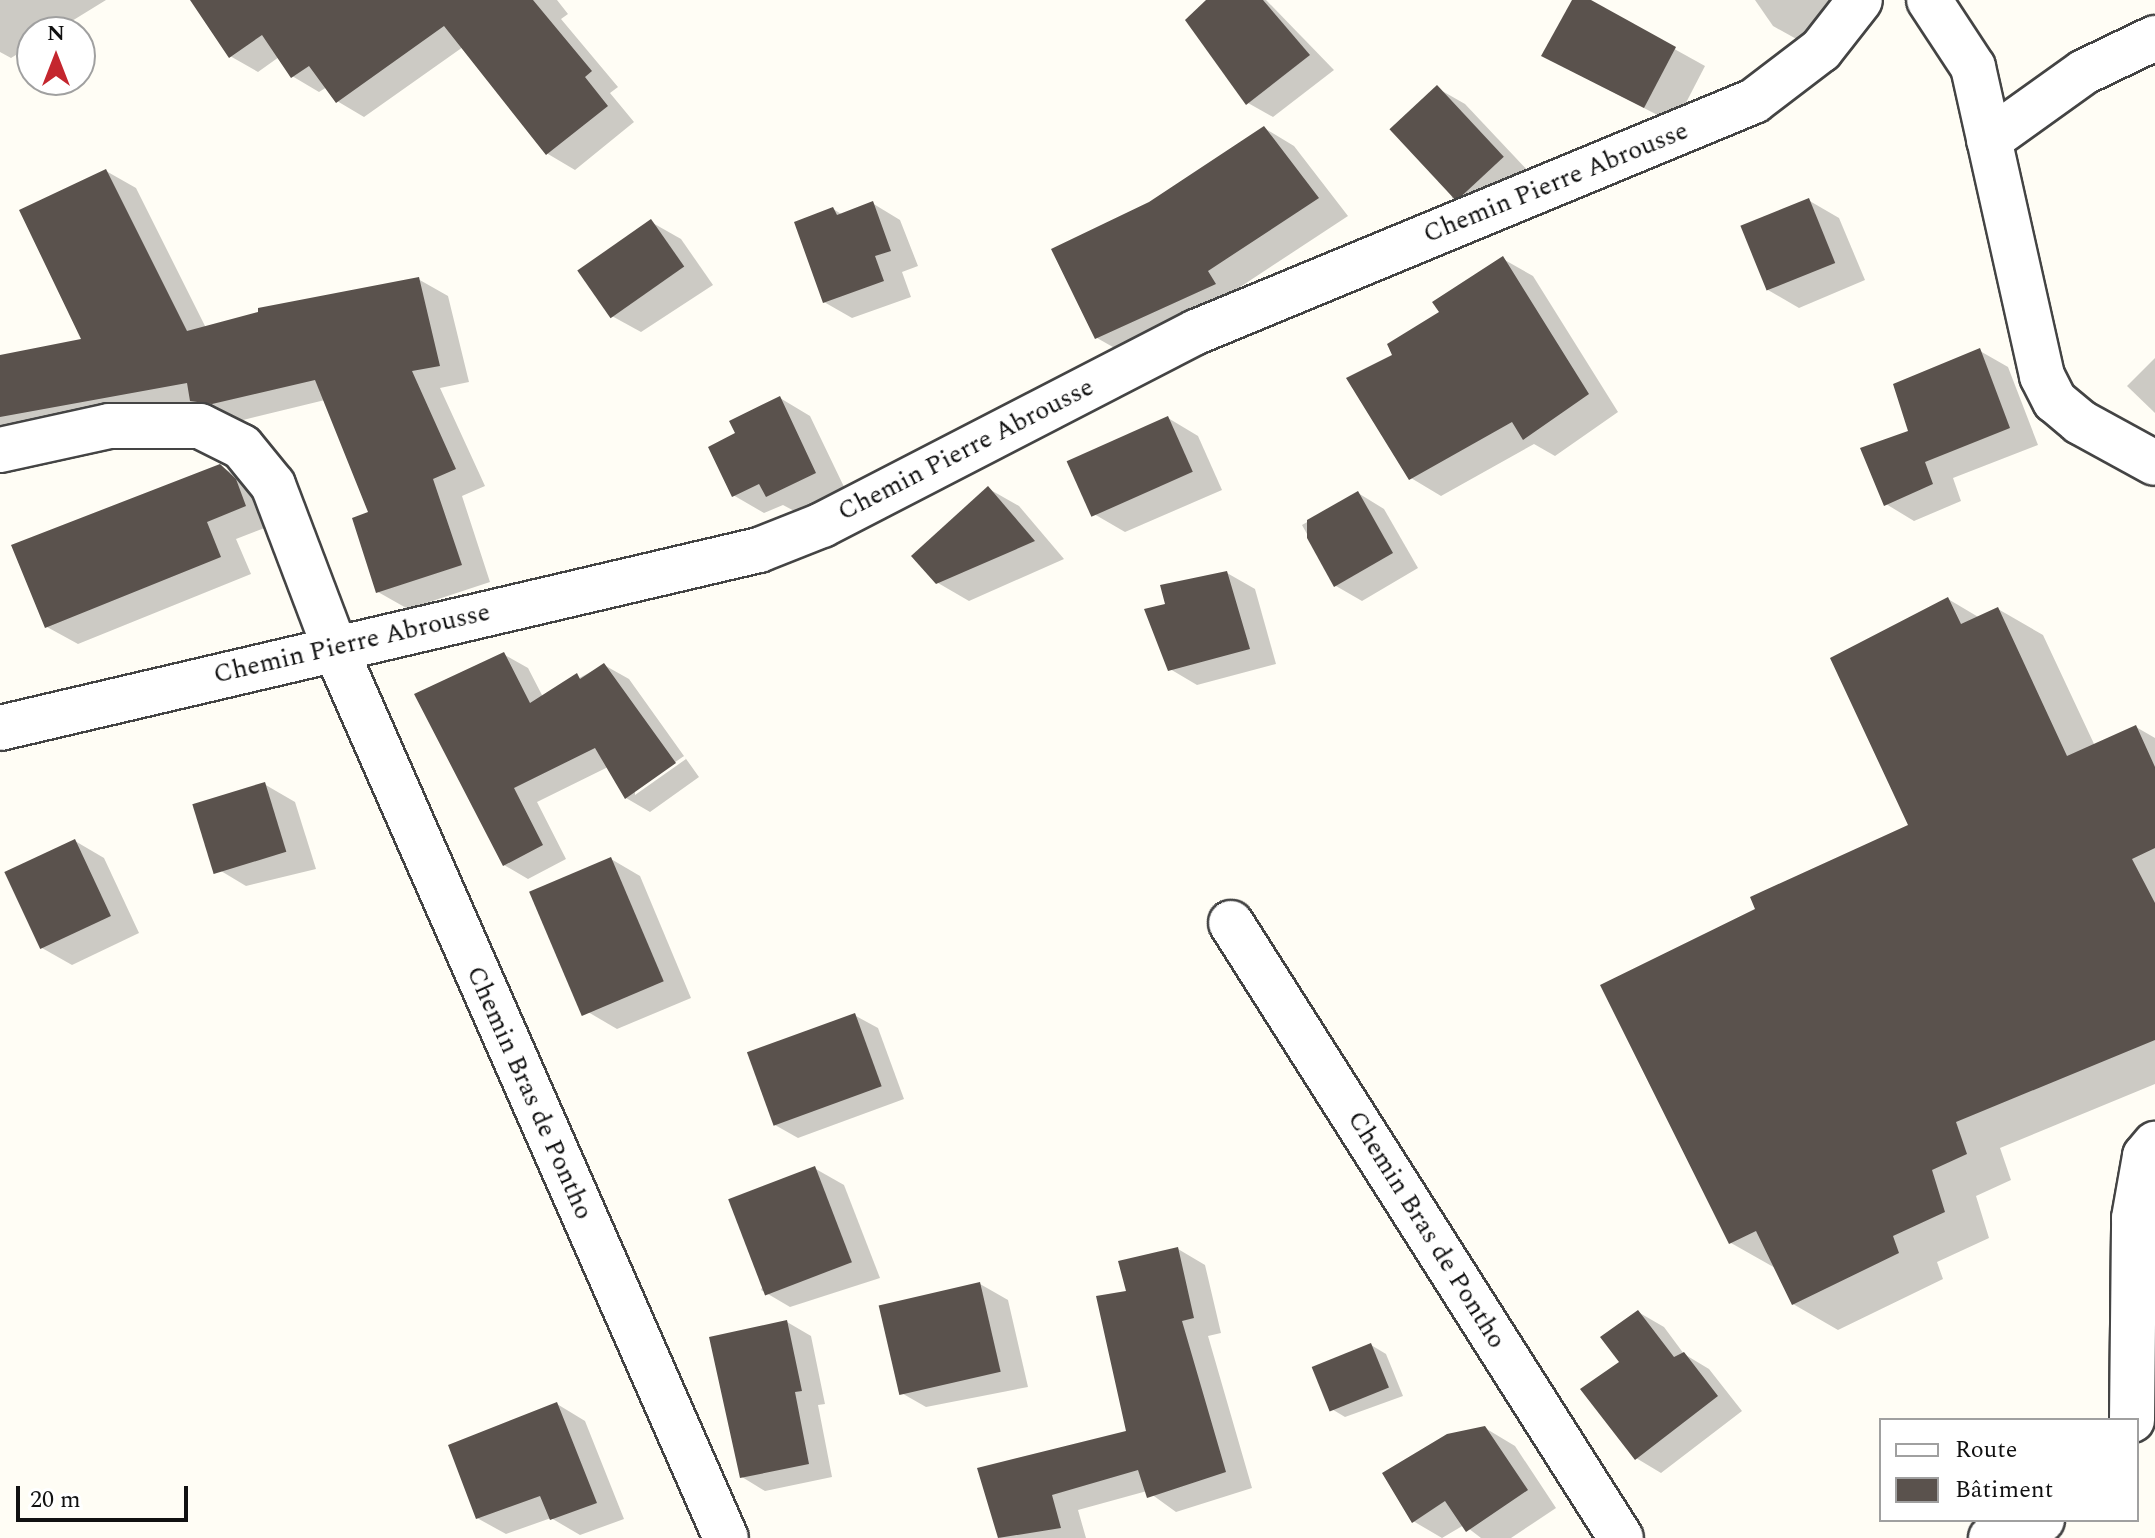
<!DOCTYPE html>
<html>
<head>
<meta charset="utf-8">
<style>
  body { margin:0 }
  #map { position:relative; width:2155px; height:1538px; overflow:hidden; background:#fffdf5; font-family:Spectral,serif }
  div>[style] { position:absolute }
  .shadow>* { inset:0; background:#0003 }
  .building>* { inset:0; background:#5a524d; transform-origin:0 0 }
  .roads { filter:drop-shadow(2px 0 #444) drop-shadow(-2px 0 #444) drop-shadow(0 2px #444) drop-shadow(0 -2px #444) }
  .minor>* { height:44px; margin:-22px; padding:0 22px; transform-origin:22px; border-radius:22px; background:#fff }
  span { translate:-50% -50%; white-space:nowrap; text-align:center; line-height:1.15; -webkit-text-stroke:8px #fff; paint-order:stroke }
  .street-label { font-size:26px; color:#111 }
  .legend { position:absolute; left:1879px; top:1418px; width:260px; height:104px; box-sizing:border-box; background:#fff; border:2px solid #a0a0a0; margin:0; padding:10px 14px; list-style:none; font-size:24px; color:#111 }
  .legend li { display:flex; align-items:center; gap:16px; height:40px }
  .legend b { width:40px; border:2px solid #a0a0a0 }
  .north { position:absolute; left:16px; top:16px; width:80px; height:80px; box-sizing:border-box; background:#fff; border:2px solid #a0a0a0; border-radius:50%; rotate:0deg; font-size:22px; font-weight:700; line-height:32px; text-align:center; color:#111 }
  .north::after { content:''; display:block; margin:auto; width:28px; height:36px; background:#c4262e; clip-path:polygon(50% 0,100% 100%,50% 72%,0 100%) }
  .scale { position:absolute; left:16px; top:1486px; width:172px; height:36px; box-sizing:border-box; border:4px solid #111; border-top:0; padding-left:10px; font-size:24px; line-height:28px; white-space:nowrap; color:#111; -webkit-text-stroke:6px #fff; paint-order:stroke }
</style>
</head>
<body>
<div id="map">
  <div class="shadow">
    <i style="clip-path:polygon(0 0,106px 0,54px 32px,32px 32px,32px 45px,11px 58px,0 52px)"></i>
    <i style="clip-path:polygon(195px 0,557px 0,568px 14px,561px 19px,618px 87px,610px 93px,634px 122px,575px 170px,548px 154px,463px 47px,364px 117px,337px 101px,327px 87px,319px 92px,292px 76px,279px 57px,258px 72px,230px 56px)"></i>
    <i style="clip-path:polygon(1209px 0,1266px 0,1334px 70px,1273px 117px,1248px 103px)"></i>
    <i style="clip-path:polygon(1574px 0,1586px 0,1705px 66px,1675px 124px,1574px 72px)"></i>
    <i style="clip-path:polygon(1755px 0,1843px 0,1800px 41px,1773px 26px)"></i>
    <i style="clip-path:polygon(1437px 88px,1465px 104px,1531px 174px,1481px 214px,1452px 198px)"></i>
    <i style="clip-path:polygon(1264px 128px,1294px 146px,1348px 216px,1237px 289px,1245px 301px,1127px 355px,1097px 338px,1150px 203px)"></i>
    <i style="clip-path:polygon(106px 171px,136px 188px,206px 328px,418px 279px,448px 296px,469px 382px,440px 388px,485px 486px,462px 496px,490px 582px,408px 609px,378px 592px,370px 514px,325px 400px,243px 420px,222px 417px,197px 403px,0 440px,0 357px,84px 341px)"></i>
    <i style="clip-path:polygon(1808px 200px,1839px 218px,1865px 280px,1799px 308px,1768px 290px)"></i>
    <i style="clip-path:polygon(872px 203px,900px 220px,918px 266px,902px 272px,911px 297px,852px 318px,824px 302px,833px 209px,843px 215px)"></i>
    <i style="clip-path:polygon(651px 222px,681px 239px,713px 285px,641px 332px,610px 315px)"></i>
    <i style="clip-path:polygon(1503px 259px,1533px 276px,1618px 412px,1555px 456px,1534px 444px,1441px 496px,1411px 478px,1395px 356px)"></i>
    <i style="clip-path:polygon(1980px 351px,2008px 367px,2038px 445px,1953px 478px,1961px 501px,1914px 521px,1886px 504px,1911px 432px)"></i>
    <i style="clip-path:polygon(2155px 358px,2155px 413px,2127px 386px)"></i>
    <i style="clip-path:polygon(780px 398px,810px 416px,846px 491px,798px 513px,783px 505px,764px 513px,733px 495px,738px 434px)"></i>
    <i style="clip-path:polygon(1168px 418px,1198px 436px,1222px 490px,1125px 532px,1094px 514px)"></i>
    <i style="clip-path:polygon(220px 466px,251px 484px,275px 524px,236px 539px,251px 574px,78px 644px,47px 627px)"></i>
    <i style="clip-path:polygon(989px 489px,1019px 506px,1064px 559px,969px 601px,938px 583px)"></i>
    <i style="clip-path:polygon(1358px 493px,1384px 509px,1418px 568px,1362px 601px,1336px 586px,1302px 525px)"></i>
    <i style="clip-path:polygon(1227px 573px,1255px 589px,1276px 664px,1197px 685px,1170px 669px,1167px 606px)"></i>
    <i style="clip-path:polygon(1948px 599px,1980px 618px,1998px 609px,2043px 635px,2095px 746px,2136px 727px,2155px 738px,2155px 1084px,2000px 1148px,2011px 1180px,1976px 1196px,1989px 1238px,1937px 1262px,1943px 1279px,1838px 1330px,1793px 1304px,1777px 1269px,1731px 1243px,1758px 909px,1910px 826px)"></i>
    <i style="clip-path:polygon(evenodd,503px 654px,528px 668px,543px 697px,604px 665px,629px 679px,699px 777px,650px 812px,626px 798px,608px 767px,537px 802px,566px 859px,528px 879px,504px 865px,503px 654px,684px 756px,686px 759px,635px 795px,635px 790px,684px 756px)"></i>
    <i style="clip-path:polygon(264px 784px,295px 802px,316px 869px,246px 886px,216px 868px)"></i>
    <i style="clip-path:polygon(75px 841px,104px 858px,139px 933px,72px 965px,42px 948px)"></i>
    <i style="clip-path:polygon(611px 859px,640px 876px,691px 998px,617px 1029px,588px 1012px)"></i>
    <i style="clip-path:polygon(854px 1015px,878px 1028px,904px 1099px,798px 1138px,775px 1125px)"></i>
    <i style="clip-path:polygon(814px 1168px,844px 1185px,880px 1278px,790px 1307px,761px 1290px)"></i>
    <i style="clip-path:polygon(1178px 1249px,1205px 1265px,1221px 1333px,1208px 1336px,1252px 1488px,1176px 1512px,1147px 1491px,1078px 1510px,1086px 1538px,1000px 1538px,979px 1469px,1128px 1433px)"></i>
    <i style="clip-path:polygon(980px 1284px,1008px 1300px,1028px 1387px,926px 1407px,898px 1391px)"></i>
    <i style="clip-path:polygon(1638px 1312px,1664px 1327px,1684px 1354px,1709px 1369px,1742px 1411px,1661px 1473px,1636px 1458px,1622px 1363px)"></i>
    <i style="clip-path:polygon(787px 1322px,811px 1336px,825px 1404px,818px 1405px,832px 1477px,765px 1491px,742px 1477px)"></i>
    <i style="clip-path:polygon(1371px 1345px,1386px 1354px,1403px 1396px,1345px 1417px,1330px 1408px)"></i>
    <i style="clip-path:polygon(557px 1404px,585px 1421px,624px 1519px,580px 1535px,551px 1518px,506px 1534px,477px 1518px)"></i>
    <i style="clip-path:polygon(1485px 1428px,1515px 1446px,1556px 1508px,1511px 1538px,1481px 1538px,1464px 1525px,1442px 1538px,1413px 1521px)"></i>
  </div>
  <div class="building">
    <i style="clip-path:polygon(190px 0,533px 0,592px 71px,585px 77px,608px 106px,546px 155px,444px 26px,336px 103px,309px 66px,291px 78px,262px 35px,229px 58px)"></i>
    <i style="clip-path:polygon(1206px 0,1263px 0,1310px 55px,1246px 105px,1185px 20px)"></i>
    <i style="clip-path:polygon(1572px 0,1591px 0,1676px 47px,1644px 108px,1541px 56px)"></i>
    <i style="left:1437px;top:85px;width:98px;height:65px;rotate:47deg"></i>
    <i style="clip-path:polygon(1264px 126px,1319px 198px,1208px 271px,1216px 284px,1095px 339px,1051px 249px,1149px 202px)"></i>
    <i style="clip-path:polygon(106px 169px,187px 331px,258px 312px,258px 308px,419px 277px,440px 366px,412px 371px,456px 469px,433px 479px,462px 565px,376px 593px,352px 518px,368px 512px,315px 380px,212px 404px,190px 401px,187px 383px,0 417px,0 355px,81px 339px,19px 210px)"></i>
    <i style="left:1809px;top:198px;width:70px;height:74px;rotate:68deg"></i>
    <i style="clip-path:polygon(873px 201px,891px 251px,875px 256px,884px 281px,823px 303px,794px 222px,833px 207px,837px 215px)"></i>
    <i style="left:651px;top:219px;width:58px;height:90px;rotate:55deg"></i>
    <i style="clip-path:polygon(1503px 256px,1589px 394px,1523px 440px,1512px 422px,1409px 480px,1346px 378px,1392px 355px,1387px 344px,1439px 312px,1432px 302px)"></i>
    <i style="clip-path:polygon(1980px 348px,2010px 428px,1925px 462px,1933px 484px,1884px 506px,1860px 448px,1908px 431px,1893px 384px)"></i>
    <i style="clip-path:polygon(780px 396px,816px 473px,766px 497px,759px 484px,732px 497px,708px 447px,735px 433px,729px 421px)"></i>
    <i style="left:1168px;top:416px;width:61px;height:111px;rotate:66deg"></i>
    <i style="clip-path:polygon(220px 464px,236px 479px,246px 506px,207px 522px,221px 557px,45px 628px,11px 545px)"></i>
    <i style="clip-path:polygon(988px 486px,1035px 541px,936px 584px,911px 556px)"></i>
    <i style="clip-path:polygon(1358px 491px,1393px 553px,1334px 587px,1307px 538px,1307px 520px)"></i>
    <i style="clip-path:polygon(1227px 571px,1250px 649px,1168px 671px,1144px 609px,1165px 604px,1160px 585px)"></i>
    <i style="clip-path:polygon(1948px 597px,1961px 624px,1998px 607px,2067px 756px,2136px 725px,2155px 767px,2155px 848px,2132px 859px,2155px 903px,2155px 1040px,1956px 1122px,1967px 1154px,1932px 1170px,1945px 1212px,1893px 1236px,1899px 1253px,1792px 1305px,1756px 1231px,1729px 1244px,1600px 985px,1755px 909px,1750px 897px,1908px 825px,1830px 658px)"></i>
    <i style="clip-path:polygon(504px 652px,530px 703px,577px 673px,580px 679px,604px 663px,676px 763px,625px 799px,595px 748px,514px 788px,543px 845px,503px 866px,414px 694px)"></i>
    <i style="left:265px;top:782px;width:73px;height:76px;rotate:73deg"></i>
    <i style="left:75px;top:839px;width:85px;height:78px;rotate:65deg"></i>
    <i style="left:611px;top:857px;width:135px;height:89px;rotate:67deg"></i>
    <i style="left:855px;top:1013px;width:78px;height:115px;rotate:70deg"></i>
    <i style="left:815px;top:1166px;width:103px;height:93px;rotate:69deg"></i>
    <i style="clip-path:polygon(1178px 1247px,1194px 1318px,1182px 1321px,1226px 1472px,1147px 1498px,1138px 1470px,1052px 1495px,1061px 1528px,998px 1538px,977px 1468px,1126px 1431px,1096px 1296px,1126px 1291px,1118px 1261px)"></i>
    <i style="left:980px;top:1282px;width:92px;height:104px;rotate:77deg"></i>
    <i style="clip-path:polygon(1638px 1310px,1674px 1357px,1684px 1352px,1718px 1396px,1635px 1460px,1580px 1389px,1619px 1362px,1600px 1337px)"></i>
    <i style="clip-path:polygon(787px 1320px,802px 1391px,795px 1392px,809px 1464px,740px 1478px,709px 1337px)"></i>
    <i style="left:1371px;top:1343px;width:48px;height:64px;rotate:68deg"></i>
    <i style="clip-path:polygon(557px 1402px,597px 1503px,550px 1520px,540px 1496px,476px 1519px,448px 1445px)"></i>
    <i style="clip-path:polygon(1485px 1426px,1528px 1490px,1466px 1532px,1445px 1501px,1412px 1523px,1382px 1473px,1447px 1434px)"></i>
  </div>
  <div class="roads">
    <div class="minor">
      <i style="left:1929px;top:0;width:80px;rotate:56.7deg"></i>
      <i style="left:1973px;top:67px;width:317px;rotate:77.4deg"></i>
      <i style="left:2042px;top:376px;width:28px;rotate:63deg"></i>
      <i style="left:2055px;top:401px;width:33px;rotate:40deg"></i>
      <i style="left:2080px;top:422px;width:85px;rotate:28.7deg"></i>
      <i style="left:1989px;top:140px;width:117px;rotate:-35.6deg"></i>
      <i style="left:2084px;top:72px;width:79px;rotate:-25.6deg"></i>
      <i style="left:0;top:450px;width:112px;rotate:-12.4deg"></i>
      <i style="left:109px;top:426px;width:91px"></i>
      <i style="left:200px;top:426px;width:47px;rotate:26.6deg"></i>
      <i style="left:242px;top:447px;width:49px;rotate:50.8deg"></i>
      <i style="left:273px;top:485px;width:172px;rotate:69.2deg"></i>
      <i style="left:334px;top:646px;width:974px;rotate:66.28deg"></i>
      <i style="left:0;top:728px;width:780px;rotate:-13.2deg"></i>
      <i style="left:759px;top:550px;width:68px;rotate:-21.6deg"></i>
      <i style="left:822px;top:525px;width:421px;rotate:-27.3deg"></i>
      <i style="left:1196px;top:332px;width:604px;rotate:-22.49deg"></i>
      <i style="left:1754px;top:101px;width:84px;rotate:-37.3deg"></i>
      <i style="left:1821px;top:50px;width:63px;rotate:-52deg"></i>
      <i style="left:1231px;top:923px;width:728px;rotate:57.62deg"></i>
      <i style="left:2132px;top:1420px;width:202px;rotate:-89.4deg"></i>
      <i style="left:2134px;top:1218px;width:63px;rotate:-79.9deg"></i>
      <i style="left:2145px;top:1156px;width:16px;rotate:-50deg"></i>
      <i style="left:1991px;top:1538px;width:54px;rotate:-19.4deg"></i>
    </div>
  </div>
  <div class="street-label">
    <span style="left:1556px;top:183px;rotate:-22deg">Chemin Pierre Abrousse</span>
    <span style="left:966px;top:450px;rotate:-27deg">Chemin Pierre Abrousse</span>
    <span style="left:352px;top:644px;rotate:-13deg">Chemin Pierre Abrousse</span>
    <span style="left:529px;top:1093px;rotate:66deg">Chemin Bras de Pontho</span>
    <span style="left:1426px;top:1230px;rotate:58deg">Chemin Bras de Pontho</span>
  </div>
  <ul class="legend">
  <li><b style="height:10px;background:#fff"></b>Route</li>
  <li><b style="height:22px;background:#5a524d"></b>Bâtiment</li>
  </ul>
  <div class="north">N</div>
  <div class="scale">20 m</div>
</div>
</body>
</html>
